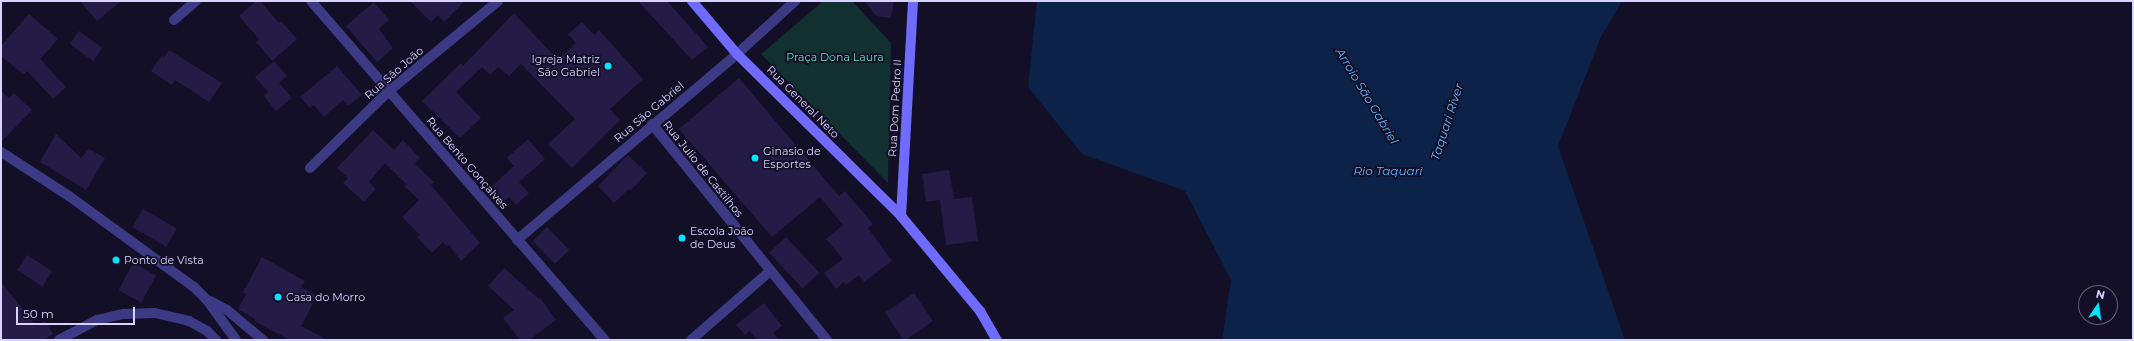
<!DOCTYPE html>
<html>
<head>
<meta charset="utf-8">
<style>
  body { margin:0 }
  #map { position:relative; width:2134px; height:341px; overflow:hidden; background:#130f26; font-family:Montserrat,sans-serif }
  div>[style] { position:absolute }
  .green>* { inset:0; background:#12302f }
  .water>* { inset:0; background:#0c2248 }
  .building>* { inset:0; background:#241b47; transform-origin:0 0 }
  .street>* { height:10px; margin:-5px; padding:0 5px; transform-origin:5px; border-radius:5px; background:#3d3a85 }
  .secondary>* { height:10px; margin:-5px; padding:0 5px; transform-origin:5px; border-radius:5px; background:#6f6bff }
  .dots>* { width:11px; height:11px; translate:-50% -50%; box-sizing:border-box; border:2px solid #130f26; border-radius:50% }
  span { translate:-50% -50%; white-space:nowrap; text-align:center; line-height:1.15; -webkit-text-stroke:3.5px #130f26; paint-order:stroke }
  .park-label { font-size:11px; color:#5fe0c0 }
  .poi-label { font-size:11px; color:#d9d4ff }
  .right { translate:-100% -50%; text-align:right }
  .left { translate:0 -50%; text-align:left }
  .street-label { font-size:11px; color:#d9d4ff }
  .water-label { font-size:12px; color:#62b6ff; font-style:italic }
  .frame { position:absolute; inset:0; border:2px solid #d9d4ff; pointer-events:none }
  .north { position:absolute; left:2078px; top:285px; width:40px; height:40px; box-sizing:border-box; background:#130f26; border:1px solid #625e7d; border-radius:50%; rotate:13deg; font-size:11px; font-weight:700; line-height:16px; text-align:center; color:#d9d4ff }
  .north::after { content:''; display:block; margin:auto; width:14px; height:18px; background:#00e5ff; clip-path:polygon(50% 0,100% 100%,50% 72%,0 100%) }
  .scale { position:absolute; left:16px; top:307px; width:119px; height:18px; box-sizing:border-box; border:2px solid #d9d4ff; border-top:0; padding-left:5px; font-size:12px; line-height:14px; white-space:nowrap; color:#d9d4ff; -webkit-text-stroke:3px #130f26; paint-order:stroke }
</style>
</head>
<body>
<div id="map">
  <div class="green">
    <i style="clip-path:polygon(823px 1px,852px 1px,891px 43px,888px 183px,761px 54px)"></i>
  </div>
  <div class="water">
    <i style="clip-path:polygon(1037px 1px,1622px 1px,1601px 37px,1558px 146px,1625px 340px,1222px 340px,1231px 280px,1185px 191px,1082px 154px,1028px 87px)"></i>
  </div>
  <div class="building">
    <i style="clip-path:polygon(80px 1px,121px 1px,97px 21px)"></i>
    <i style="clip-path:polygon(256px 1px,260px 1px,279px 23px,281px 21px,297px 39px,272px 61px,256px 42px,259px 39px,239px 16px)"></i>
    <i style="clip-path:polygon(410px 1px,465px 1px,444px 22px,438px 15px,431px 22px)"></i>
    <i style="clip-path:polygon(638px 1px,667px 1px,708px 47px,692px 60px)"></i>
    <i style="clip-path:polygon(865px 1px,894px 1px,891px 18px,876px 16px)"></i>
    <i style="clip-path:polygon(374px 2px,389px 20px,379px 29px,393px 48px,377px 62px,346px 26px)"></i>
    <i style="clip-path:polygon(514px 13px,558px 60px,576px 43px,568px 34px,582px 22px,594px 35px,599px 30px,643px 79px,610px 109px,620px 120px,572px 168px,548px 144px,575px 119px,521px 64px,509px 76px,498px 67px,490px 75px,482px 67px,456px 92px,481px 118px,460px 138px,422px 101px,461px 63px,463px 66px)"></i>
    <i style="clip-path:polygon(29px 14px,58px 39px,40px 59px,66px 87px,53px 99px,27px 71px,24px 75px,1px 56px,1px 46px)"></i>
    <i style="left:79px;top:31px;width:29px;height:16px;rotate:36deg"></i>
    <i style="clip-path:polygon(169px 50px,222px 83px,209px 102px,175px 80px,172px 85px,151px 71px,162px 55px,164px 57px)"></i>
    <i style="clip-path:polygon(274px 61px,287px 76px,279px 83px,292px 98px,276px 111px,264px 96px,268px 92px,255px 77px)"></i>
    <i style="clip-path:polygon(337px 66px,362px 95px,348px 106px,343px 100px,324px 117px,314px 105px,310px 108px,300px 97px)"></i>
    <i style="clip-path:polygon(739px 78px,839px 196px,845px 191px,873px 224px,868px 228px,892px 261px,864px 282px,859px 275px,846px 285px,844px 282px,836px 289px,824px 273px,843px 259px,826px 239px,843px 225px,820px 197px,772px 237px,679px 129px)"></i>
    <i style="clip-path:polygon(1px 91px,9px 98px,14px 93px,32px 110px,1px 142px)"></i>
    <i style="clip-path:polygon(373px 130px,394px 150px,403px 140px,420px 158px,415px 164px,434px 182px,431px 185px,480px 243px,461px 261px,449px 245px,447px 246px,443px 242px,432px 253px,417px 237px,420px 235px,402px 217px,419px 200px,404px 186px,406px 184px,385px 163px,369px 182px,376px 189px,364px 202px,343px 183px,348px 178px,337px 168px)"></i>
    <i style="clip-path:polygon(56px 134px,81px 158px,89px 149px,105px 158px,86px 190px,40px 162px)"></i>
    <i style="clip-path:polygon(528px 139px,545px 159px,519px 182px,529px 193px,516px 205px,509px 197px,502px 202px,489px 189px,514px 166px,507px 158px)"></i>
    <i style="clip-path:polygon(628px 155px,647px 173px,630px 191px,629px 189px,614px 203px,598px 186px)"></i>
    <i style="clip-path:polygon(949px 170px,954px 199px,972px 197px,978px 241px,946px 245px,940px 200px,926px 202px,922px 174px)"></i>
    <i style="left:143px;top:209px;width:39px;height:21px;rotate:30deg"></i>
    <i style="left:547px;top:227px;width:32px;height:20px;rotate:46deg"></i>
    <i style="left:786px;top:237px;width:49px;height:23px;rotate:47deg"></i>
    <i style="left:27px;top:255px;width:30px;height:18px;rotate:33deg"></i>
    <i style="clip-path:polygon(262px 257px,305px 281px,301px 287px,317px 296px,301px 326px,328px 340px,290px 340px,254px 321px,255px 319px,238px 309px,246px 294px,243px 292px)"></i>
    <i style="left:133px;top:263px;width:26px;height:31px;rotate:28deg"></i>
    <i style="clip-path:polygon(504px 268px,539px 299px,540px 298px,556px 320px,529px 340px,520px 340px,503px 318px,514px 310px,488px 286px)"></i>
    <i style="clip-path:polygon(1px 282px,36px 326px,45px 321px,53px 334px,44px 340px,1px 340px)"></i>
    <i style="left:914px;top:293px;width:34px;height:35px;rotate:56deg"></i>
    <i style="clip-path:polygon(764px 303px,782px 326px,773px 333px,779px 340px,757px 340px,750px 331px,745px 335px,736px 325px)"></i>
  </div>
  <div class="street">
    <i style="left:311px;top:1px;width:449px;rotate:49.1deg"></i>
    <i style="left:174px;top:20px;width:29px;rotate:-41deg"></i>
    <i style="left:652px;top:124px;width:278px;rotate:51deg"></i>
    <i style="left:1px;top:152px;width:81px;rotate:32.9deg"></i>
    <i style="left:69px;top:196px;width:155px;rotate:36.1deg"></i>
    <i style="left:194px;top:287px;width:18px;rotate:45deg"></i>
    <i style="left:207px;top:300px;width:49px;rotate:54.1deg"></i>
    <i style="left:310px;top:168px;width:110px;rotate:-44.3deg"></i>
    <i style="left:389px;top:91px;width:141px;rotate:-39.5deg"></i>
    <i style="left:517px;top:240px;width:288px;rotate:-40.2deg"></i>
    <i style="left:737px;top:54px;width:79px;rotate:-42.4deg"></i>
    <i style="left:210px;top:301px;width:19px;rotate:28deg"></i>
    <i style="left:227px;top:310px;width:47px;rotate:39.8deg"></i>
    <i style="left:59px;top:340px;width:43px;rotate:-27.8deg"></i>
    <i style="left:97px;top:320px;width:28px;rotate:-13deg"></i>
    <i style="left:124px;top:314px;width:31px;rotate:-2deg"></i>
    <i style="left:155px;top:313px;width:35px;rotate:13deg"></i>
    <i style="left:189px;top:321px;width:21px;rotate:29deg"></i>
    <i style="left:207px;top:331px;width:13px;rotate:45deg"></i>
    <i style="left:691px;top:340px;width:105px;rotate:-41.1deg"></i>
  </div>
  <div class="secondary">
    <i style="left:692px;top:1px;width:70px;rotate:49.7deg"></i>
    <i style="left:737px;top:54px;width:231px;rotate:44.6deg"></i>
    <i style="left:901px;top:216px;width:124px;rotate:50.3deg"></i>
    <i style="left:980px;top:311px;width:34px;rotate:60deg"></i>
    <i style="left:901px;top:216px;width:215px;rotate:-86.8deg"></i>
  </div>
  <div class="dots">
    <i style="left:608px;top:66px;background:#00e5ff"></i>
    <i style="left:755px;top:158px;background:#00e5ff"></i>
    <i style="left:682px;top:238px;background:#00e5ff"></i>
    <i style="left:116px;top:260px;background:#00e5ff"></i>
    <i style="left:278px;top:297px;background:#00e5ff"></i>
  </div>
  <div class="park-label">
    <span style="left:835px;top:57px">Praça Dona Laura</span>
  </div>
  <div class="poi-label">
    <span class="right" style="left:600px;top:66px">Igreja Matriz<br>São Gabriel</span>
    <span class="left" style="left:763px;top:158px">Ginasio de<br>Esportes</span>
    <span class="left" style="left:690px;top:238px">Escola João<br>de Deus</span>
    <span class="left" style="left:124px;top:260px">Ponto de Vista</span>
    <span class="left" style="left:286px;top:297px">Casa do Morro</span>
  </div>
  <div class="street-label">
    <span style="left:394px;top:73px;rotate:-41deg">Rua São João</span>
    <span style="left:803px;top:102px;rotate:45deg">Rua General Neto</span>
    <span style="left:895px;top:108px;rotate:-87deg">Rua Dom Pedro II</span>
    <span style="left:649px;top:112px;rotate:-40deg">Rua São Gabriel</span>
    <span style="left:467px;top:163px;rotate:49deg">Rua Bento Gonçalves</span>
    <span style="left:703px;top:169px;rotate:51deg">Rua Julio de Castilhos</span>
  </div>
  <div class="water-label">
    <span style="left:1367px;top:96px;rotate:59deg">Arroio São Gabriel</span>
    <span style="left:1447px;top:122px;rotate:-72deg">Taquari River</span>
    <span style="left:1388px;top:171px">Rio Taquari</span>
  </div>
  <div class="frame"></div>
  <div class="north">N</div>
  <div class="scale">50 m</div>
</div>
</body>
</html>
